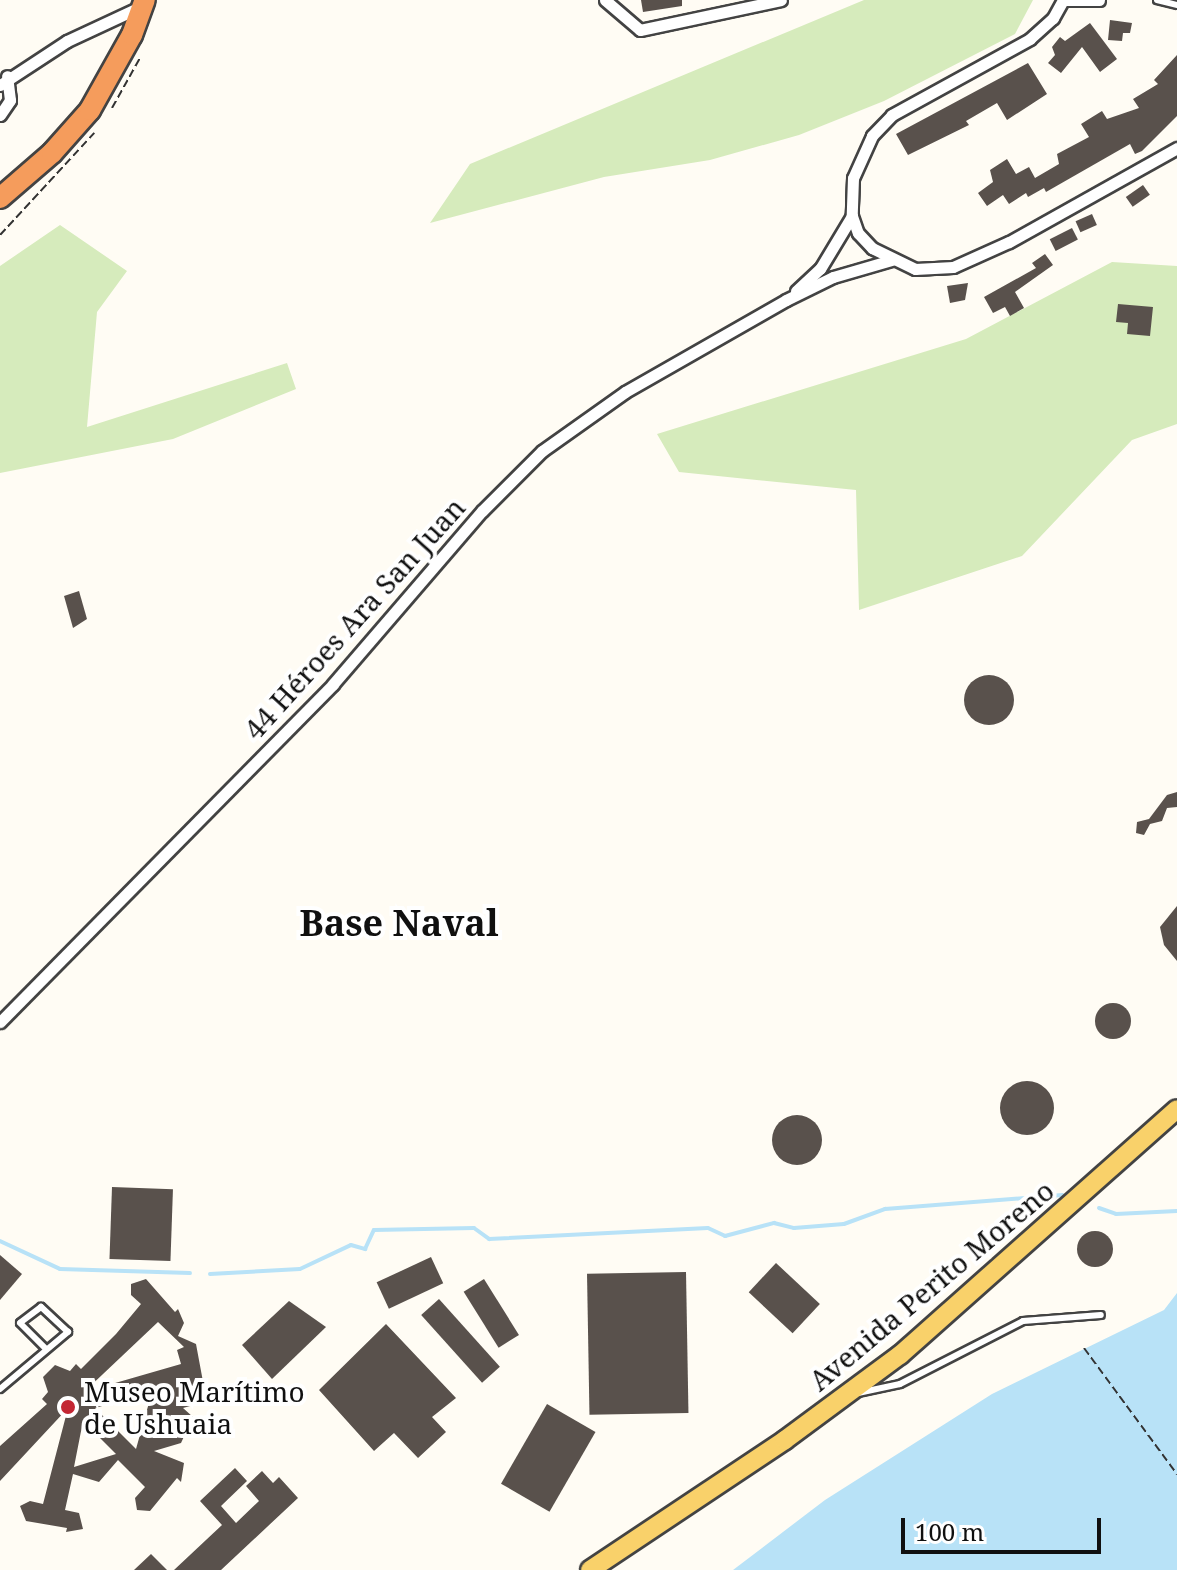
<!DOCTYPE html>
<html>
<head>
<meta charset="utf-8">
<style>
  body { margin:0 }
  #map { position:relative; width:1177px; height:1570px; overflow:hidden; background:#fffcf4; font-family:"Noto Serif",serif }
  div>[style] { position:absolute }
  .green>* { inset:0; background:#d6ebbc }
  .water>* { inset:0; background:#b8e2f7 }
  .stream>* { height:4px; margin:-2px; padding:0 2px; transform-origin:2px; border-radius:2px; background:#b8e2f7 }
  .building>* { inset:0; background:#59514c; transform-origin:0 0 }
  .round { border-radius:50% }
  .path>* { height:2px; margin-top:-1px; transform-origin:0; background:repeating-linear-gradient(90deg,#323232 0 8px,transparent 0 12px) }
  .roads { filter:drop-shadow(2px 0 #434343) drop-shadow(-2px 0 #434343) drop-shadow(0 2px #434343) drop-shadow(0 -2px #434343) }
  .lane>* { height:6px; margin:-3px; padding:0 3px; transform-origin:3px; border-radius:3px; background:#fff }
  .street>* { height:11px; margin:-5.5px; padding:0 5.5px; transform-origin:5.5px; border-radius:5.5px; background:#fff }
  .primary>* { height:18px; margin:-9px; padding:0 9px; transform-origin:9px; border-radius:9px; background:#f9d16a }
  .highway>* { height:20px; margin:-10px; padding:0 10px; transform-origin:10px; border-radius:10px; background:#f59c5c }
  .dots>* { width:22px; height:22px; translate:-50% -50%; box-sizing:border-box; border:4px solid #fff; border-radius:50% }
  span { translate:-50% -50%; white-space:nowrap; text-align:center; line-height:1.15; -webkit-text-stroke:8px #fff; paint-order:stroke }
  .street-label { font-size:28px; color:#101010 }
  .poi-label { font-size:28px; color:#101010 }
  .left { translate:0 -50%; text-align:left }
  .district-label { font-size:36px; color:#101010; font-weight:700 }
  .scale { position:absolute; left:901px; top:1518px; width:200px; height:36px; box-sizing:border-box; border:4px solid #101010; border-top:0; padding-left:10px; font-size:24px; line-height:28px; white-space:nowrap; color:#101010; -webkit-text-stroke:6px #fff; paint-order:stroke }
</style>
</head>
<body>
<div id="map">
  <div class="green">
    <i style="clip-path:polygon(864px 0,1033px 0,1015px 34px,884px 101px,799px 135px,710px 160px,604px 177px,430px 223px,470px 164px)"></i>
    <i style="clip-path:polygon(60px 225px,127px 271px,97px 312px,87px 427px,287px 363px,296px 389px,173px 439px,0 473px,0 266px)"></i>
    <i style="clip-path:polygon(1112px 262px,1177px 266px,1177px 424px,1132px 440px,1022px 556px,859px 610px,856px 490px,679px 472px,657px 434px,966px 339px)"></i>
  </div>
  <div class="water">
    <i style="clip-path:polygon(1177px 1293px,1177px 1570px,733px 1570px,825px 1500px,992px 1394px,1164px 1310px)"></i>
  </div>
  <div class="stream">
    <i style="left:1099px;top:1208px;width:18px;rotate:19deg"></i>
    <i style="left:1116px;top:1214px;width:61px;rotate:-2.8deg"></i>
    <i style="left:0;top:1241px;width:66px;rotate:25deg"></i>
    <i style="left:60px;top:1269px;width:130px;rotate:1.8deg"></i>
    <i style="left:210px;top:1274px;width:90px;rotate:-3.2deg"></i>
    <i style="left:300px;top:1269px;width:56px;rotate:-25.2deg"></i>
    <i style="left:351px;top:1245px;width:15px;rotate:16deg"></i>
    <i style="left:365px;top:1249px;width:21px;rotate:-65deg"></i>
    <i style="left:374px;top:1230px;width:100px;rotate:-1.1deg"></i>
    <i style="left:474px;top:1228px;width:19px;rotate:36deg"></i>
    <i style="left:489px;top:1239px;width:219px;rotate:-2.9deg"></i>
    <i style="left:708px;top:1228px;width:19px;rotate:25deg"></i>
    <i style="left:725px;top:1236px;width:51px;rotate:-14.9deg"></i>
    <i style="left:774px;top:1223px;width:21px;rotate:14deg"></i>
    <i style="left:794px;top:1228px;width:50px;rotate:-4.6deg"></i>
    <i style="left:844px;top:1224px;width:44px;rotate:-20.1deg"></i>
    <i style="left:885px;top:1209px;width:178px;rotate:-4.5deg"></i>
  </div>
  <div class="building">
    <i style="clip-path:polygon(641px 0,682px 0,682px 6px,643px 12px)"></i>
    <i style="clip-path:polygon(1110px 20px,1132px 23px,1130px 33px,1123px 33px,1122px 41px,1108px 40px)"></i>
    <i style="clip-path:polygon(1090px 23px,1117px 59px,1100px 72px,1082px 47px,1061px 73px,1048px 63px,1055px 55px,1052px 47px,1060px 37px,1065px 41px)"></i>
    <i style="clip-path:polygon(1177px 55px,1177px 116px,1142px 151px,1135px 154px,1130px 144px,1046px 192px,1044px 188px,1028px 197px,1026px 193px,1009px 204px,1003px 195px,987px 206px,978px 193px,993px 182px,990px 170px,1007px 159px,1016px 174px,1029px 167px,1035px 178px,1059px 164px,1057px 154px,1089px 137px,1081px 124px,1102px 111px,1107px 119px,1139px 108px,1133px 99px,1158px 84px,1154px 80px)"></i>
    <i style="clip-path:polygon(1028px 63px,1047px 94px,1007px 120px,997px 103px,966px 121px,969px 125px,908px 155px,896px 134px)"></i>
    <i style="left:1143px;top:185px;width:12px;height:21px;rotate:55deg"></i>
    <i style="left:1092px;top:214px;width:12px;height:18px;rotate:66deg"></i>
    <i style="left:1072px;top:228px;width:13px;height:25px;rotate:63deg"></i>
    <i style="clip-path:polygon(1045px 254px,1053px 265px,1015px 292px,1024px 308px,1010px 316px,1005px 307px,993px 313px,984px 297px,1036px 268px,1032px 263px)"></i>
    <i style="clip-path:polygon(968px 283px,965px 300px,950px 303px,947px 286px)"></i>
    <i style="clip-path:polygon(1118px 304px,1153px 307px,1150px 336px,1127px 334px,1128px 323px,1116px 322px)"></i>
    <i style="clip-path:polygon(79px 591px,87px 619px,73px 628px,64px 596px)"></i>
    <i class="round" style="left:964px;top:675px;width:50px;height:50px"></i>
    <i style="clip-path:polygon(1177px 792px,1177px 807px,1167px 808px,1162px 821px,1150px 824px,1144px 835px,1136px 833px,1137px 822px,1149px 819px,1167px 795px)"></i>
    <i style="clip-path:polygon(1177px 906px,1177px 961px,1164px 945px,1160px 927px)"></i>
    <i class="round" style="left:1095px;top:1003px;width:36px;height:36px"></i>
    <i class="round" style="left:1000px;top:1081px;width:54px;height:54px"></i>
    <i class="round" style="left:772px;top:1115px;width:50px;height:50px"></i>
    <i style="left:112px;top:1187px;width:61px;height:72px;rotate:2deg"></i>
    <i class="round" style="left:1077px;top:1231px;width:36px;height:36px"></i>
    <i style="clip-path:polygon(0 1255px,22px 1274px,0 1300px)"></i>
    <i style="left:431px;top:1257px;width:29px;height:60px;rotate:65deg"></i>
    <i style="left:776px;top:1263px;width:60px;height:40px;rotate:43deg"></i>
    <i style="left:686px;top:1272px;width:141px;height:99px;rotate:89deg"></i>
    <i style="clip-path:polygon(evenodd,146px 1279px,175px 1312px,178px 1309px,184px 1323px,178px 1336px,196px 1344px,204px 1387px,211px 1384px,204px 1402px,183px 1408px,193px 1417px,181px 1443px,154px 1451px,184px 1463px,181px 1482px,177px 1478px,150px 1511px,137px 1510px,135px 1498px,145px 1487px,118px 1460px,99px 1482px,73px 1474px,65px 1510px,79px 1513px,83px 1529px,66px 1532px,67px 1528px,26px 1521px,20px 1506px,30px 1501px,43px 1504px,68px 1408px,0 1481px,0 1446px,47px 1404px,42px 1399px,48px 1392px,43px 1377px,55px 1365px,70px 1371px,76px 1364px,81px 1369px,116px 1334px,141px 1304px,131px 1295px,131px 1284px,146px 1279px,158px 1322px,184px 1347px,177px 1350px,181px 1364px,84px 1392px,158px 1322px,146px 1279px,152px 1392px,136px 1449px,95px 1408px,152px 1392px,146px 1279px,83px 1421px,116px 1454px,74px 1467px,83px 1421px)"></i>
    <i style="left:484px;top:1279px;width:66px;height:24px;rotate:58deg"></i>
    <i style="left:439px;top:1299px;width:91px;height:24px;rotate:48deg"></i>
    <i style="clip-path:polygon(289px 1301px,326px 1327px,272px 1379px,242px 1345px)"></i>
    <i style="clip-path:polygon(386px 1324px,456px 1398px,432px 1417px,446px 1432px,418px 1458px,394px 1433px,374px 1451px,319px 1390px)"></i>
    <i style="left:547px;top:1404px;width:56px;height:92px;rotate:30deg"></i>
    <i style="clip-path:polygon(235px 1468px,247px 1481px,221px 1506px,236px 1523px,259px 1501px,246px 1486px,262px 1471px,273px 1483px,279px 1477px,298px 1498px,221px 1570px,174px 1570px,222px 1525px,200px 1501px)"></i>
    <i style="clip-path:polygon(151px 1554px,167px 1570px,134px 1570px)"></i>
  </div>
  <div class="path">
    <i style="left:112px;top:108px;width:57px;rotate:-60.8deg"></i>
    <i style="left:0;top:235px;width:139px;rotate:-47.3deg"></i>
    <i style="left:1084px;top:1348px;width:157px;rotate:53.6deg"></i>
  </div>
  <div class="roads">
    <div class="lane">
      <i style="left:1157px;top:0;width:21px;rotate:14deg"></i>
      <i style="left:0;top:1389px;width:89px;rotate:-40deg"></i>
      <i style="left:68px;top:1332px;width:37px;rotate:-137deg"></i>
      <i style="left:41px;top:1307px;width:26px;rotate:143deg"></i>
      <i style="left:20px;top:1323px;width:37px;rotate:45deg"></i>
      <i style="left:858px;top:1393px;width:43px;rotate:-12.1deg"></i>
      <i style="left:900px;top:1384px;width:138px;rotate:-27.1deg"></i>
      <i style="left:1023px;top:1321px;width:78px;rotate:-4.4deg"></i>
    </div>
    <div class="street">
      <i style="left:605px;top:0;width:46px;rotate:40.6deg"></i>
      <i style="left:640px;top:30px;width:144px;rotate:-12deg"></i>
      <i style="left:1063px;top:0;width:21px;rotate:119deg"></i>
      <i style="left:1053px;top:18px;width:31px;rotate:138deg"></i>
      <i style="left:1030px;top:39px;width:158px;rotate:151.2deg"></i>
      <i style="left:892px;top:115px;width:29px;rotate:134deg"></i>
      <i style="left:872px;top:136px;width:46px;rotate:114.3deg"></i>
      <i style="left:853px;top:178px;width:38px;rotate:92deg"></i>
      <i style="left:852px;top:216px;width:18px;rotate:71deg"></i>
      <i style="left:858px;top:233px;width:21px;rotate:47deg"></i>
      <i style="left:872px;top:248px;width:48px;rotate:26deg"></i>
      <i style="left:915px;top:269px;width:38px;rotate:-3deg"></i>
      <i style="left:953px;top:267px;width:61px;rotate:-24.1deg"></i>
      <i style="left:1009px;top:242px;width:193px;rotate:-29.2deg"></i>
      <i style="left:1063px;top:0;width:36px"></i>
      <i style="left:0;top:85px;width:80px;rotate:-33.3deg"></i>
      <i style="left:67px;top:41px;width:83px;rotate:-25deg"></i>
      <i style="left:0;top:115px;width:18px;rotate:-56deg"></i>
      <i style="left:10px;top:100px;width:24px;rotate:-97deg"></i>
      <i style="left:796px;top:291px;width:33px;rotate:-43deg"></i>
      <i style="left:820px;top:269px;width:62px;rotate:-58.9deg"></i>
      <i style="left:0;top:1022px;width:474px;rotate:-45.4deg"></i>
      <i style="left:333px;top:684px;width:228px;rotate:-49.3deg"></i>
      <i style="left:482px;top:511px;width:85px;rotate:-45deg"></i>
      <i style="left:542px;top:451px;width:102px;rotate:-35.4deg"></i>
      <i style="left:625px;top:392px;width:185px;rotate:-29.7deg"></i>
      <i style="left:786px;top:300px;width:52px;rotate:-26.1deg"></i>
      <i style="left:833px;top:277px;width:61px;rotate:-16.1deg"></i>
    </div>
    <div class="primary">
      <i style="left:590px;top:1570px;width:234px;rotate:-33.7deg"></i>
      <i style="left:785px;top:1440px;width:143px;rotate:-36.5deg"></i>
      <i style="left:900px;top:1355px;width:370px;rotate:-41.6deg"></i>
    </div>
    <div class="highway">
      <i style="left:0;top:198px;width:69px;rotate:-40.9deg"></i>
      <i style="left:52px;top:153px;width:57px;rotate:-48.5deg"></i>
      <i style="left:90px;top:110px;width:86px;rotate:-60.8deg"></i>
      <i style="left:132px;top:35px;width:37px;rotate:-70deg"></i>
    </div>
  </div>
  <div class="dots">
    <i style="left:68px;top:1407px;background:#c32633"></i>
  </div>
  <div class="street-label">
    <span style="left:354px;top:618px;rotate:-48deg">44 Héroes Ara San Juan</span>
    <span style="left:931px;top:1285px;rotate:-40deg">Avenida Perito Moreno</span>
  </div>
  <div class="poi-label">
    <span class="left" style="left:84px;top:1407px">Museo Marítimo<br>de Ushuaia</span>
  </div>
  <div class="district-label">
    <span style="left:399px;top:923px">Base Naval</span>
  </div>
  <div class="scale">100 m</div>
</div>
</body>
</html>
